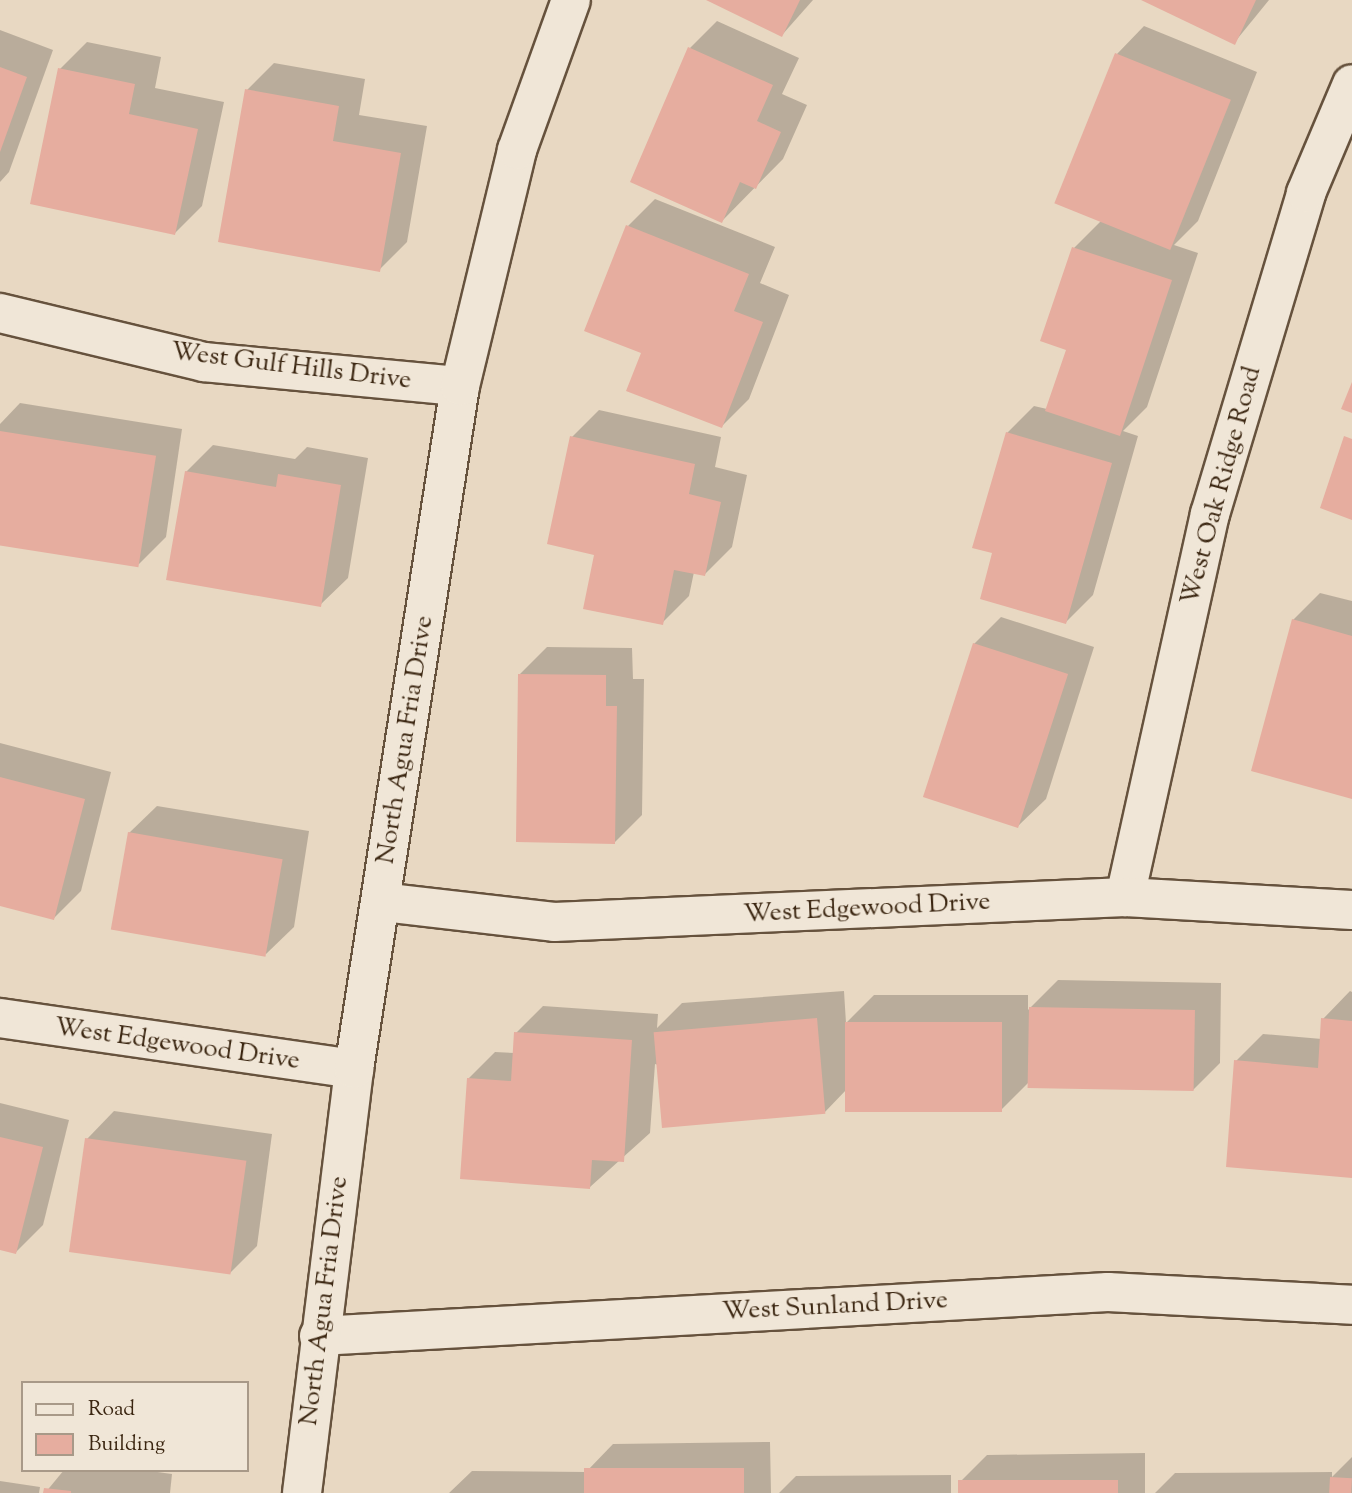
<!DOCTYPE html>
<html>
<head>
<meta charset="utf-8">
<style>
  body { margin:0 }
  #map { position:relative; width:1352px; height:1493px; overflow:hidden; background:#e8d8c2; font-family:"Sorts Mill Goudy",serif }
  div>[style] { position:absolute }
  .shadow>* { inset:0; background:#0003 }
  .building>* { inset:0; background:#e6ad9f; transform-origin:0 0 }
  .roads { filter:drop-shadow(2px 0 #66523d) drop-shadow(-2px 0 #66523d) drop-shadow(0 2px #66523d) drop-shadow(0 -2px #66523d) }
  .street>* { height:38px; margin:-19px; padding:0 19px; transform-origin:19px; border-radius:19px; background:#f0e6d7 }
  span { translate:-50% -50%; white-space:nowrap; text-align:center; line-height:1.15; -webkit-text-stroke:5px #f0e6d7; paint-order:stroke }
  .street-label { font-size:26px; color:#3b2611 }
  .legend { position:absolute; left:21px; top:1381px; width:228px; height:91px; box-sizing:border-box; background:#f0e6d7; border:2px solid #a89988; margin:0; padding:9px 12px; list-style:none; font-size:21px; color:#3b2611 }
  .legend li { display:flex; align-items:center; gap:14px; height:35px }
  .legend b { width:35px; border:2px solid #a89988 }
</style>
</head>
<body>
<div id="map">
  <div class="shadow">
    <i style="clip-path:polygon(710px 0,813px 0,782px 35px)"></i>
    <i style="clip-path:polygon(1145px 0,1269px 0,1234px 43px)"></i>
    <i style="clip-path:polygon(717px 21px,799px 58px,782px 94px,807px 105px,783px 159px,722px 221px,690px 48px)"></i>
    <i style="clip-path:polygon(1144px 26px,1257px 72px,1198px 221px,1174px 245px,1198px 253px,1147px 407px,1123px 431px,1138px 436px,1093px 595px,1066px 622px,995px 552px,1007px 433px,1034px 406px,1047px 409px,1068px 349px,1074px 248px,1101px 221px,1057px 203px,1117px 54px)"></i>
    <i style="clip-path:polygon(0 30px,53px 50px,9px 172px,0 182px)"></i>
    <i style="clip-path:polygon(87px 42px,161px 57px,155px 88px,224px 102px,202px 206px,175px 233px,60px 69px)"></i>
    <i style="clip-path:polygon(274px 63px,365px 79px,359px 115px,427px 126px,407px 242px,379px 270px,247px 90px)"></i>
    <i style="clip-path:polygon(655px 199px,775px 247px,760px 283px,789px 295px,749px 399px,722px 426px,643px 352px,628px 226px)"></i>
    <i style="clip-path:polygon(20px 403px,182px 429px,166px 537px,139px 564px,0 542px,0 424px)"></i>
    <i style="clip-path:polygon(599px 410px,721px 437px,715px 467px,747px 475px,732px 547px,704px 575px,694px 572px,689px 596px,662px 623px,597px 553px,572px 437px)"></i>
    <i style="clip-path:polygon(213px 445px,295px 459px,307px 447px,368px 458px,348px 578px,320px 605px,186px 472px)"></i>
    <i style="clip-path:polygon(1320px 593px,1352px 601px,1352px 797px,1293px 620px)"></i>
    <i style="clip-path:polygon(1001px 617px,1094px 647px,1046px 799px,1018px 826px,974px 644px)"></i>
    <i style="clip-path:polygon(547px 647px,632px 648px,633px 679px,644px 679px,642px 815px,615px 842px,520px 674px)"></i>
    <i style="clip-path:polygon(0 743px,111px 772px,81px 891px,54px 918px,0 905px)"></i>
    <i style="clip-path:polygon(157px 806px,309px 831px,294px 927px,266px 954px,129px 833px)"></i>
    <i style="clip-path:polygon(1058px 980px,1221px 983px,1220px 1063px,1193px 1090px,1029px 1082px,1001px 1110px,847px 1089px,824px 1113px,655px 1064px,650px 1133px,590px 1187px,468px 1079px,495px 1052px,515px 1053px,516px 1033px,543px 1006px,658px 1014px,657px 1028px,682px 1003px,844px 991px,846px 1023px,874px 995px,1028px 995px,1028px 1010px)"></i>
    <i style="clip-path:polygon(1350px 991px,1352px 992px,1352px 1176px,1236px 1061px,1263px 1034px,1322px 1039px,1323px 1019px)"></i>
    <i style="clip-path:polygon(0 1103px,69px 1120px,43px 1225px,16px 1252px,0 1248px)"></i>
    <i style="clip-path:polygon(114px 1111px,272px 1134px,257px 1246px,230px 1273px,87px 1139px)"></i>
    <i style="clip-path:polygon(770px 1442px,771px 1493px,449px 1493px,472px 1471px,586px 1472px,613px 1444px)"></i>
    <i style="clip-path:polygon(1145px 1453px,1145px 1493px,960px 1493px,960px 1482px,987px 1455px)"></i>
    <i style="clip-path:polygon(1352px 1457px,1352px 1493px,1155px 1493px,1175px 1473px,1332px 1472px,1332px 1477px)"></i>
    <i style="clip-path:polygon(64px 1470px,143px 1470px,172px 1474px,170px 1493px,45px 1493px)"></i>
    <i style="clip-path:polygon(951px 1475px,951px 1493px,779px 1493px,796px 1476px)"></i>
    <i style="clip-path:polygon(0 1481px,40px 1487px,39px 1493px,0 1493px)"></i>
  </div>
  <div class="building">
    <i style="clip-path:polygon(706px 0,800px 0,782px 37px)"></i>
    <i style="clip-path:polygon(1141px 0,1256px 0,1235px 45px)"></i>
    <i style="clip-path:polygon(688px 47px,773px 85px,757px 121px,781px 132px,756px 189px,740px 182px,722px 223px,630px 182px)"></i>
    <i style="left:1115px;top:53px;width:125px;height:162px;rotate:22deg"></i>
    <i style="clip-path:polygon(0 67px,27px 77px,0 152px)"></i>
    <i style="clip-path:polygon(58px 68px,135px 84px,129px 114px,198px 129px,175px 235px,30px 204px)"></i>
    <i style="clip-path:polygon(245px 89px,339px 106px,333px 141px,401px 153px,380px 272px,218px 242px)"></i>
    <i style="clip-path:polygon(626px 225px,749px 274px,734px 311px,763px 322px,722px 428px,626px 391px,641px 353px,584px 331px)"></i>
    <i style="clip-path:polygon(1072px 247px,1172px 280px,1120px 436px,1045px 411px,1066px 350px,1040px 341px)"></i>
    <i style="clip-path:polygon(1352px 382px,1352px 413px,1341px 409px)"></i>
    <i style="left:0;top:431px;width:158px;height:113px;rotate:9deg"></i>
    <i style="clip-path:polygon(1006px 432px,1112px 463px,1066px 624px,980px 599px,992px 553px,972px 548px)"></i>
    <i style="clip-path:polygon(570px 436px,695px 464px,689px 494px,721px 502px,705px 576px,674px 570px,663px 625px,583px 609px,594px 555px,547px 544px)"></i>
    <i style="clip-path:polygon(1344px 436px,1352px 439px,1352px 520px,1320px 508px)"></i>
    <i style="clip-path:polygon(185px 471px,276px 487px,278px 474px,341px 485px,321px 607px,166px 580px)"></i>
    <i style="clip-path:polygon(1292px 619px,1352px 636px,1352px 799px,1251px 771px)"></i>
    <i style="left:973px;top:643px;width:100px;height:162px;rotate:18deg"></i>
    <i style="clip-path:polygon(518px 674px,606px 675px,606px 706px,617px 706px,615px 844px,516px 842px)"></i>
    <i style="clip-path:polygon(0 777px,85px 799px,54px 920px,0 906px)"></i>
    <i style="left:128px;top:832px;width:157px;height:99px;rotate:10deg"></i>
    <i style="left:1029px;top:1007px;width:166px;height:81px;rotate:1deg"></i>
    <i style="left:817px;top:1018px;width:96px;height:164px;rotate:85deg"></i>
    <i style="clip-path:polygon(1321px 1018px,1352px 1021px,1352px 1178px,1226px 1167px,1234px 1060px,1318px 1068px)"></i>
    <i style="left:845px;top:1022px;width:157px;height:90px"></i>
    <i style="clip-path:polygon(514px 1032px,632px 1040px,624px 1162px,592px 1160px,590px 1189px,460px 1179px,467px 1078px,511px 1081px)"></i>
    <i style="clip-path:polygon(0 1137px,43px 1147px,16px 1254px,0 1250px)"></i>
    <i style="left:85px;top:1138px;width:163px;height:115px;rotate:8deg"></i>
    <i style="left:744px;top:1468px;width:25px;height:160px;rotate:90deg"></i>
    <i style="left:1330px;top:1477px;width:22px;height:16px;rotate:3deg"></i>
    <i style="left:1118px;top:1480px;width:13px;height:160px;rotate:90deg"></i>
    <i style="clip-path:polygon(44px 1488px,71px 1491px,71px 1493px,43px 1493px)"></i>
  </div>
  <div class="roads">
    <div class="street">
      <i style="left:0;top:313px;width:210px;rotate:13.5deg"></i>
      <i style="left:204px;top:362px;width:257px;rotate:5.4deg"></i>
      <i style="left:1125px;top:897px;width:392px;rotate:-77.5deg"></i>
      <i style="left:1210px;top:514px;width:335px;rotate:-73.3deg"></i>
      <i style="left:1306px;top:193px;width:118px;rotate:-67.1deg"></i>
      <i style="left:382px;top:902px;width:173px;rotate:6.6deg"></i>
      <i style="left:554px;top:922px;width:572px;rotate:-2.51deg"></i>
      <i style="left:1125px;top:897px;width:227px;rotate:3.3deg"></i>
      <i style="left:0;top:1018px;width:358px;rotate:8.2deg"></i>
      <i style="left:319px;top:1336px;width:790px;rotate:-3.19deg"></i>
      <i style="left:1108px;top:1292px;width:244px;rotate:3deg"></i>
      <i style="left:302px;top:1493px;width:427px;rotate:-83deg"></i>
      <i style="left:354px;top:1069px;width:691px;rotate:-81.18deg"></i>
      <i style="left:460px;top:386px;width:243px;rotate:-76.4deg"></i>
      <i style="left:517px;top:150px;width:159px;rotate:-70.2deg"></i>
    </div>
  </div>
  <div class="street-label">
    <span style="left:291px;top:367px;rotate:7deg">West Gulf Hills Drive</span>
    <span style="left:1222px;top:486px;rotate:-75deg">West Oak Ridge Road</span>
    <span style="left:406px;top:740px;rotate:-81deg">North Agua Fria Drive</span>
    <span style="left:867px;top:909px;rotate:-3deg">West Edgewood Drive</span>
    <span style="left:177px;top:1045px;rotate:8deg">West Edgewood Drive</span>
    <span style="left:325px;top:1301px;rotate:-83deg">North Agua Fria Drive</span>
    <span style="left:835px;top:1307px;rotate:-3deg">West Sunland Drive</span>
  </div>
  <ul class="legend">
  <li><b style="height:9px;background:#f0e6d7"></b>Road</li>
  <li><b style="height:19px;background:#e6ad9f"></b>Building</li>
  </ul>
</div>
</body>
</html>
